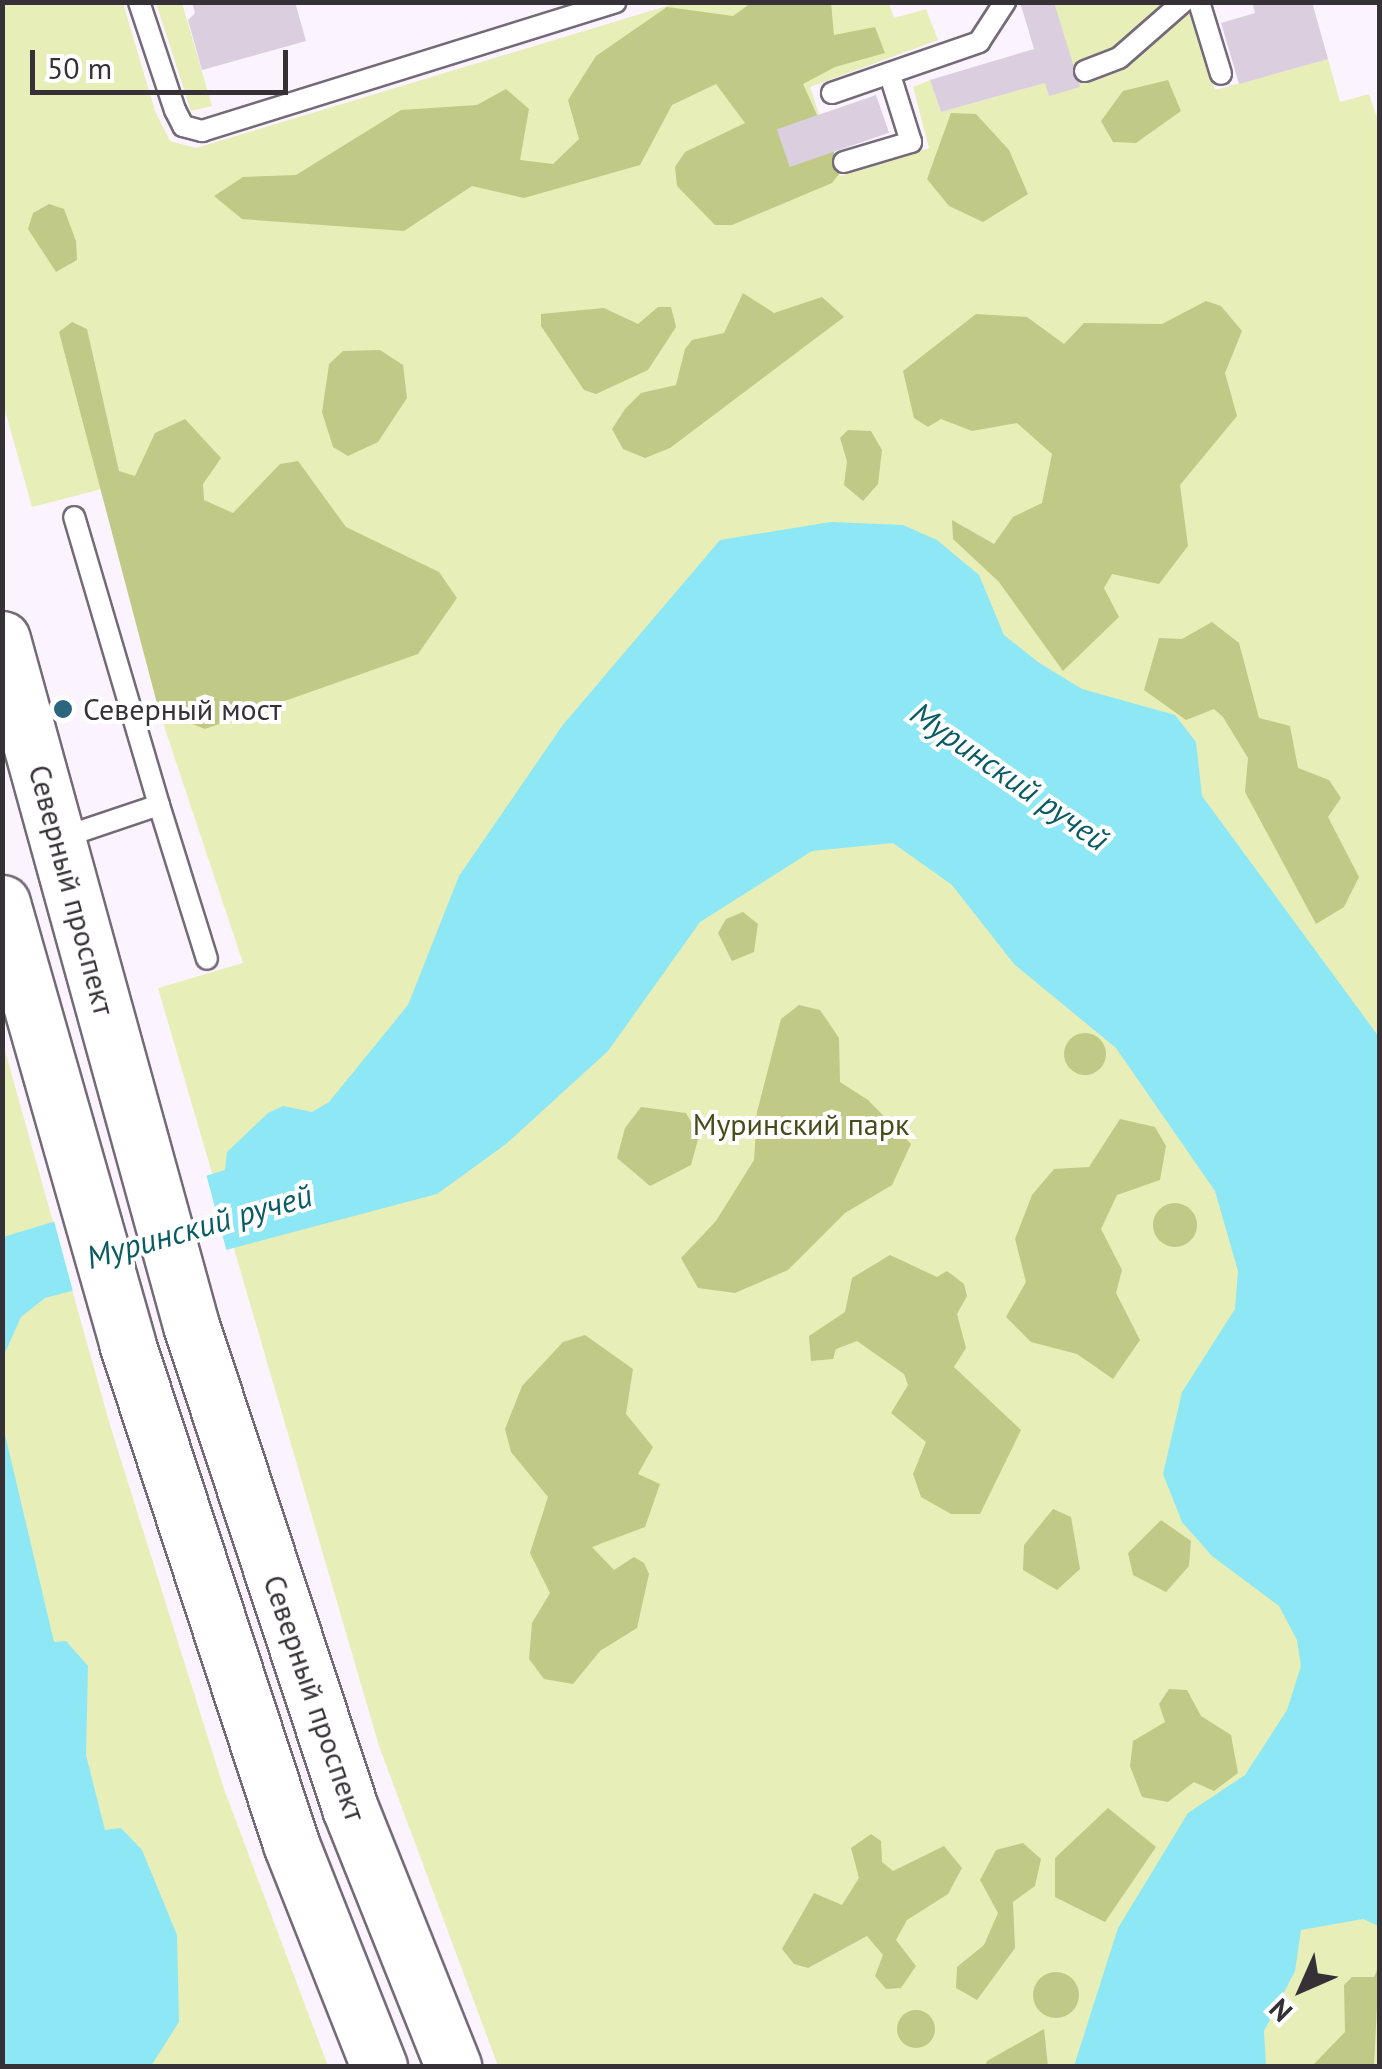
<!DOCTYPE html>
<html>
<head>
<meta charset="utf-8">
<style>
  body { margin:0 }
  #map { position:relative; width:1382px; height:2069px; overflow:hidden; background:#fbf4fe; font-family:"PT Sans",sans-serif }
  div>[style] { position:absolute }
  .green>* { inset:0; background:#e7eeb8 }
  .forest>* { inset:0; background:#c1c986 }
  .round { border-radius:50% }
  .water>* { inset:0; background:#8de7f5 }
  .pier>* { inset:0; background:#fbf4fe; transform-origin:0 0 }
  .building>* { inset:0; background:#dacedf; transform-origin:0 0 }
  .roads { filter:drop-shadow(2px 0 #756a79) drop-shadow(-2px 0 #756a79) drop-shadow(0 2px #756a79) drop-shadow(0 -2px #756a79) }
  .lane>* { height:20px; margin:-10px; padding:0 10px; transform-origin:10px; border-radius:10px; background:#fff }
  .secondary>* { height:55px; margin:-27.5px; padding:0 27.5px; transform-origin:27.5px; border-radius:27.5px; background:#fff }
  .dots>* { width:28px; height:28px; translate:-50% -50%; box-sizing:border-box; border:5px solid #fff; border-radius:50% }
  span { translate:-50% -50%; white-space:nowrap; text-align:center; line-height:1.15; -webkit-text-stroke:8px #fff; paint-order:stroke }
  .poi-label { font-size:30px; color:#363137 }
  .left { translate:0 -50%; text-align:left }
  .street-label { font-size:30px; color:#363137 }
  .park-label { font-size:30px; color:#474c1a }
  .water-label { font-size:32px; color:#095b64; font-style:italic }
  .frame { position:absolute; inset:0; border:5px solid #363137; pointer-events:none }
  .north { position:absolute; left:1252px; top:1939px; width:100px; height:100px; -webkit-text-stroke:8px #fff; paint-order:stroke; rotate:225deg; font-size:28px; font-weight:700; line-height:40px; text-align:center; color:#363137 }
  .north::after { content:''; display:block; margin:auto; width:35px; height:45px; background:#363137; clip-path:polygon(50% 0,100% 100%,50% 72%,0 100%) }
  .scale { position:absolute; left:30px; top:50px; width:258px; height:45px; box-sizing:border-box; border:5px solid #363137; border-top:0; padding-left:12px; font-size:30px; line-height:35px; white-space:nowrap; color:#363137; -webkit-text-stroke:8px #fff; paint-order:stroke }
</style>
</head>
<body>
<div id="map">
  <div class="green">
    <i style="clip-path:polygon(680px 2px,889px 3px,894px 18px,926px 9px,938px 40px,810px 87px,840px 176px,929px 148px,913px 87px,930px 80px,941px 112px,1045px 83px,1079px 87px,1054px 3px,1191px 3px,1215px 90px,1328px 59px,1340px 102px,1369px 94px,1380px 126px,1379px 2066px,498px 2066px,379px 1746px,158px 988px,243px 963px,165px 729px,102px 489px,32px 507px,3px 403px,2px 3px,123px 3px,155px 111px,170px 141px,196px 148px)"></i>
    <i style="clip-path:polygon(156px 3px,182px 3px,212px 106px,191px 111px)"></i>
    <i style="clip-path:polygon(2px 1040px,110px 1425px,224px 1789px,328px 2066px,3px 2066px)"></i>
  </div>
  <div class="forest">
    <i style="clip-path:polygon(751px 3px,831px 3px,834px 35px,875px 27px,885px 53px,835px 67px,803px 84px,842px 170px,832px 183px,732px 225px,715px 225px,677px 186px,675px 167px,685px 152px,745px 123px,716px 84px,672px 105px,640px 165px,524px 198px,472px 186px,404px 231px,242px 219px,214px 196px,243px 177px,296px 175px,401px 110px,477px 105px,506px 89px,529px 109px,520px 160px,553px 164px,579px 139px,568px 100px,596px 56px,667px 7px,733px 16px)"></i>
    <i style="clip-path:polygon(1168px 80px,1181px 111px,1136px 143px,1113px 142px,1101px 121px,1123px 91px)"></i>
    <i style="clip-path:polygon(951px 113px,976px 114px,1009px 150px,1028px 194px,983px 222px,949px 206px,927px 179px)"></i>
    <i style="clip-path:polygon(49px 204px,64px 209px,76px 241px,77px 260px,56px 272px,28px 229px,33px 213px)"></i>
    <i style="clip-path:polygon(743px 293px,774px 313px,822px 297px,844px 317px,670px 448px,645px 458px,623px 449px,612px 429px,625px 409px,641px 393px,676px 385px,685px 349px,692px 340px,724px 333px)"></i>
    <i style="clip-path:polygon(1206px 301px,1221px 306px,1242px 331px,1225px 373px,1237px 416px,1180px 485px,1188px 546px,1159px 584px,1112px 574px,1104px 588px,1119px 617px,1063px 671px,999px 582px,953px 539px,952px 520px,994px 544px,1013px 517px,1042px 503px,1052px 454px,1017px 423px,972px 431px,941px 419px,928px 427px,914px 418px,903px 371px,976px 314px,1027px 317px,1064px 344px,1084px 323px,1162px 324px)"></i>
    <i style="clip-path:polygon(658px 307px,671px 307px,676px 327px,648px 370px,596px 394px,584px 390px,541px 326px,541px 314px,604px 308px,638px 324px)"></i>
    <i style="clip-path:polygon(72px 322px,87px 329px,119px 471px,135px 476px,155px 433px,185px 419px,221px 458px,203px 484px,204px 500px,233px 513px,280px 464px,298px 461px,346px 527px,439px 572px,457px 598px,418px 654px,205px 729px,159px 711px,59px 332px)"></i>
    <i style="clip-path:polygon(380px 350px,403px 365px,407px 398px,378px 442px,348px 456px,333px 447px,322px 412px,329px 364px,343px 351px)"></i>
    <i style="clip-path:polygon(848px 430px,871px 431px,882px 450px,878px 484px,863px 501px,844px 485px,847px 461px,840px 438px)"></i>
    <i style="clip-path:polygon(1212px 622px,1239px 643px,1259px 718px,1290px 726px,1298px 768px,1329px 780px,1341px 798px,1328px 817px,1359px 877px,1344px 907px,1316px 924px,1245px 792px,1248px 758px,1223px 717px,1214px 709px,1186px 720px,1144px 690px,1159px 638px,1182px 639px)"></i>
    <i style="clip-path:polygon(743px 912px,758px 924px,754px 952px,732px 961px,718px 933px,726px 919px)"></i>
    <i style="clip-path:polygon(799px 1005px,820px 1010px,839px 1038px,840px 1082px,868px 1100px,911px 1144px,892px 1185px,845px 1213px,788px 1270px,735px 1293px,698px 1288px,681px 1258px,716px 1221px,754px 1160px,757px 1112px,781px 1019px)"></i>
    <i class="round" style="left:1064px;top:1033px;width:42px;height:42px"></i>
    <i style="clip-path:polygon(641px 1107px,686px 1113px,699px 1136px,691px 1165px,650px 1186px,617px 1158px,625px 1128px)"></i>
    <i style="clip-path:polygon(1120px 1119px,1155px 1127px,1166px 1146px,1160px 1180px,1117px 1195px,1101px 1229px,1122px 1270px,1116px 1293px,1140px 1340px,1113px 1379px,1077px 1354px,1031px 1342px,1006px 1317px,1026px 1282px,1015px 1239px,1032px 1195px,1054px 1169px,1089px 1167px)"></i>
    <i class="round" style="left:1153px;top:1203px;width:44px;height:44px"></i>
    <i style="clip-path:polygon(890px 1255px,937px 1277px,947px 1271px,964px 1284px,967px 1296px,957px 1314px,966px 1348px,954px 1367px,1021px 1430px,980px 1514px,951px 1514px,921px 1497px,913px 1474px,926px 1442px,891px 1413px,908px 1385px,904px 1374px,857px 1341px,836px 1349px,833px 1359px,811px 1361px,809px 1336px,845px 1312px,852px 1278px)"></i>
    <i style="clip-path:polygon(585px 1335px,633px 1369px,626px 1414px,653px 1447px,638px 1474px,660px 1484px,645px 1527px,592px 1547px,614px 1570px,634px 1557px,644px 1563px,649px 1574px,637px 1628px,600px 1651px,573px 1684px,544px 1679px,529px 1659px,532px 1623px,550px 1593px,530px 1553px,548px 1497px,511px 1452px,505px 1429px,522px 1386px,563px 1342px)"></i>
    <i style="clip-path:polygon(1053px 1509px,1071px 1517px,1080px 1569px,1057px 1590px,1023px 1570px,1024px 1545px)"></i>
    <i style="clip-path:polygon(1161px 1520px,1191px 1541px,1189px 1566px,1166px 1592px,1133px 1575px,1128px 1553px)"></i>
    <i style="clip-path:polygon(1169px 1689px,1187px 1690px,1201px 1716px,1231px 1735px,1238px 1773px,1214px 1791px,1194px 1782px,1168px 1802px,1142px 1797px,1130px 1766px,1133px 1741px,1165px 1722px,1159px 1704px)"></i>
    <i style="clip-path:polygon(1108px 1808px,1156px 1847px,1105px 1922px,1055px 1897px,1055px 1858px)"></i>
    <i style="clip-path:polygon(871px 1834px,881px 1841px,882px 1862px,893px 1871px,944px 1846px,962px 1868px,948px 1894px,907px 1920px,896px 1940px,916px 1966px,901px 1988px,886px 1989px,875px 1976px,883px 1955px,867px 1936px,808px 1968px,794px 1964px,782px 1949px,814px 1893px,842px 1905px,859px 1878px,851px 1848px)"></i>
    <i style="clip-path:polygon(1023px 1843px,1041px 1859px,1035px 1886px,1013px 1902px,1015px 1948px,977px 2000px,956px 1988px,957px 1967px,984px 1945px,998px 1913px,980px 1880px,996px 1850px)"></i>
    <i style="clip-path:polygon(1379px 1966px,1374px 2066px,1312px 2066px,1345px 2032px,1344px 1985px,1352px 1977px,1374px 1977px)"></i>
    <i class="round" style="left:1033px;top:1972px;width:46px;height:46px"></i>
    <i class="round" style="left:897px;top:2010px;width:38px;height:38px"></i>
    <i style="clip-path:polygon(1044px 2029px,1048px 2066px,985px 2066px,987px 2061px)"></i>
  </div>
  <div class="water">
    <i style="clip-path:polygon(831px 522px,903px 525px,937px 540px,979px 575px,1004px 635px,1038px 662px,1082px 689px,1175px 715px,1196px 742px,1202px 796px,1379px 1037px,1379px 1926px,1363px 1919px,1301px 1930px,1295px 1971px,1264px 2031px,1266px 2066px,1074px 2066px,1118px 1928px,1188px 1813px,1245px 1775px,1287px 1710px,1301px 1666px,1297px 1640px,1279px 1606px,1212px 1556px,1182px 1522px,1163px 1474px,1182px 1392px,1235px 1309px,1238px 1271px,1215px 1191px,1116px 1048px,1014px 964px,952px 885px,893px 843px,812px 851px,700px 922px,608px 1051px,506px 1144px,437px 1194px,45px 1298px,21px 1317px,3px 1357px,3px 1237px,225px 1170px,227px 1152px,268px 1113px,283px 1106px,312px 1112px,329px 1102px,408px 1005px,459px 876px,562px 726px,720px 540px)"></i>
    <i style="clip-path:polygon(3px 1426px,54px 1642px,66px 1641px,88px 1666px,86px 1755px,105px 1830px,121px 1828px,142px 1850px,177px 1935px,179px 2022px,151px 2066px,3px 2066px)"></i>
  </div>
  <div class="pier">
    <i style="left:205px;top:1170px;width:84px;height:159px;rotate:75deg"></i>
  </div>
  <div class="building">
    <i style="clip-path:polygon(192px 2px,295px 2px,306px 41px,202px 70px,188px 20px,195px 13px)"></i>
    <i style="clip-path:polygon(1020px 2px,1054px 2px,1080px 87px,1049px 96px,1045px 83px,941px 112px,930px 80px,1034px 49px)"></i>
    <i style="clip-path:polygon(1252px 2px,1312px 2px,1328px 59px,1239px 84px,1221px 23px,1255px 13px)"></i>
    <i style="left:876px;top:95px;width:40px;height:105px;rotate:71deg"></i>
  </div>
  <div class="roads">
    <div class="lane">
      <i style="left:139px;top:2px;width:114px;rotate:71.6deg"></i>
      <i style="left:175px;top:110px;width:18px;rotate:63deg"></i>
      <i style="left:183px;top:126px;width:20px;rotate:15deg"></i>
      <i style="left:202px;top:131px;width:433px;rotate:-17.3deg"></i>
      <i style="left:1199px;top:2px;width:75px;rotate:73deg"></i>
      <i style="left:1085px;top:71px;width:36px;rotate:-21deg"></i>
      <i style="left:1119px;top:58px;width:85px;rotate:-41.2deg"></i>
      <i style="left:832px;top:93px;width:156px;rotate:-19.1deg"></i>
      <i style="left:979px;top:42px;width:48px;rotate:-57deg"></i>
      <i style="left:844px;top:162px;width:70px;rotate:-16.6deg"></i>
      <i style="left:911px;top:142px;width:70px;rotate:-107.4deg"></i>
      <i style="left:159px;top:805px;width:161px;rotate:72.7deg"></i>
      <i style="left:61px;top:838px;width:103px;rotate:-18.6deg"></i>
      <i style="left:159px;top:805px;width:300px;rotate:-106.4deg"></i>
    </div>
    <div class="secondary">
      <i style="left:2px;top:639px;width:712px;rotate:74.6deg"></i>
      <i style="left:191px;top:1325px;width:508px;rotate:71.78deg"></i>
      <i style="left:350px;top:1808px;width:278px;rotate:68.2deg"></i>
      <i style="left:2px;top:903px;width:457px;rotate:74.1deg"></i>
      <i style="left:127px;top:1343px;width:527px;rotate:71.87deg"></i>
      <i style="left:291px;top:1844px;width:239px;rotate:68.4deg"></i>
    </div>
  </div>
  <div class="dots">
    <i style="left:63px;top:709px;background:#2b657e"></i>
  </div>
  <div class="poi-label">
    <span class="left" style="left:83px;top:709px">Северный мост</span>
  </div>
  <div class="street-label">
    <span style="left:72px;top:890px;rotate:75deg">Северный проспект</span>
    <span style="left:315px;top:1698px;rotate:71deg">Северный проспект</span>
  </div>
  <div class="park-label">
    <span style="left:801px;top:1124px">Муринский парк</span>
  </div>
  <div class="water-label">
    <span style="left:1010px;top:776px;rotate:35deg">Муринский ручей</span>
    <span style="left:199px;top:1226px;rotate:-16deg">Муринский ручей</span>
  </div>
  <div class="frame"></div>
  <div class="north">N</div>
  <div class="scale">50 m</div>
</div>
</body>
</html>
